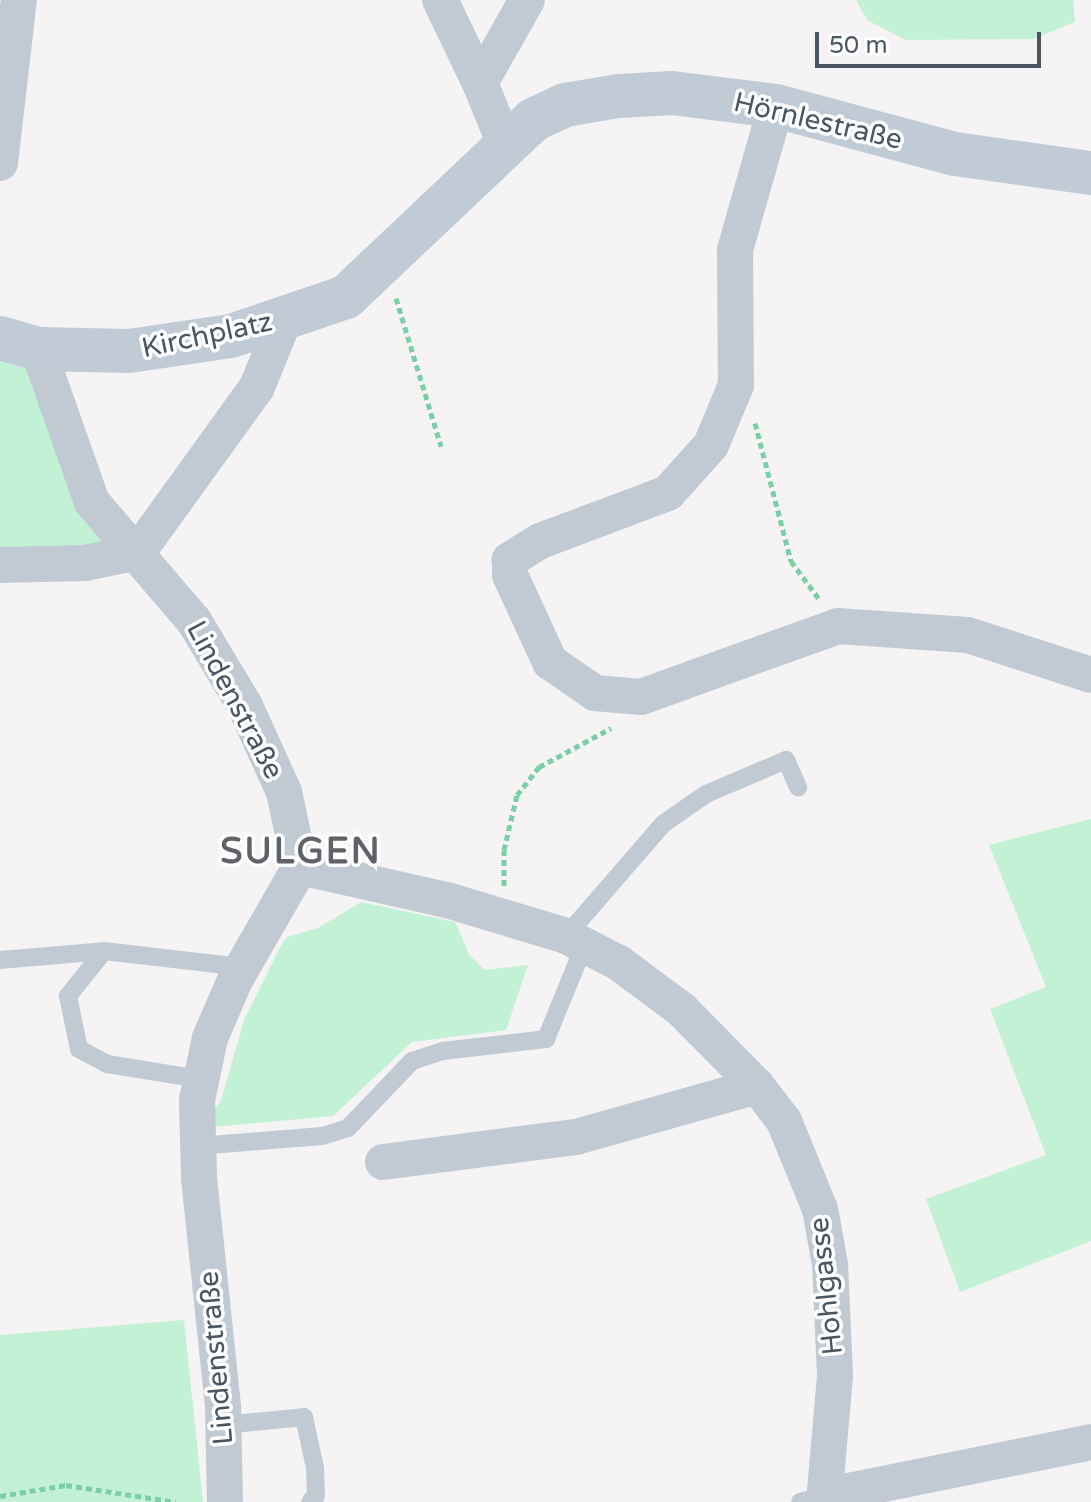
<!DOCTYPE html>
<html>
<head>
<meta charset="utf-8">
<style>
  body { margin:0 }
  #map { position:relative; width:1091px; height:1502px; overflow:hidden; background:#f5f3f3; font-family:"Varela Round",sans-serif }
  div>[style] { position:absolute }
  .green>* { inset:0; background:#c3f1d5 }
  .path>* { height:5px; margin-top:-2.5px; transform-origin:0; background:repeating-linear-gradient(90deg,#7ad0a6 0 6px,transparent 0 10px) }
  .lane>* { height:18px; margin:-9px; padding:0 9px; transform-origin:9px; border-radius:9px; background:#c1cad2 }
  .street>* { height:36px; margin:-18px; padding:0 18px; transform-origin:18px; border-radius:18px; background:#c1cad2 }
  .secondary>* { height:44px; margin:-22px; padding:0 22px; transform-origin:22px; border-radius:22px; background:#c1cbd6 }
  span { translate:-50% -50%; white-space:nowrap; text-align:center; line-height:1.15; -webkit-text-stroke:7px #fff; paint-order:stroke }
  .street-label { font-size:28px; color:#4a5661 }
  .district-label { font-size:36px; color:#5f6368; font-weight:700; letter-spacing:2px }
  .scale { position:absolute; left:815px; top:32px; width:226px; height:36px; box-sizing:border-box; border:4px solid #4a5661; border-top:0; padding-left:10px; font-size:24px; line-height:28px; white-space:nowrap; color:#4a5661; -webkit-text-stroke:6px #fff; paint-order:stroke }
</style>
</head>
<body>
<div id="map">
  <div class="green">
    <i style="clip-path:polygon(856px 0,1073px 0,1075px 22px,1033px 39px,906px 40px,867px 20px)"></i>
    <i style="clip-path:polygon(0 361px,31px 370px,107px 542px,0 562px)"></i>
    <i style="clip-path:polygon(1091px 819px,1091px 1241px,960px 1292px,926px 1199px,1046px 1155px,990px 1009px,1046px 987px,989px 845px)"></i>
    <i style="clip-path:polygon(361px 902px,455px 922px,470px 956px,485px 970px,528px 965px,506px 1030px,412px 1042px,333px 1116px,214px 1127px,209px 1114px,221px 1101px,244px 1020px,280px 947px,287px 937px,318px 928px)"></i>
    <i style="clip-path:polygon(184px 1320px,203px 1502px,0 1502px,0 1335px)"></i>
  </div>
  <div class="path">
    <i style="left:396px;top:298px;width:155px;rotate:73.1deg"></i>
    <i style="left:755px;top:423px;width:143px;rotate:75.4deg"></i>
    <i style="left:791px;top:561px;width:47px;rotate:53.6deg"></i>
    <i style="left:504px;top:886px;width:36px;rotate:-90deg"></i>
    <i style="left:504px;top:850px;width:57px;rotate:-76.7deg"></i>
    <i style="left:517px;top:795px;width:36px;rotate:-52deg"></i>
    <i style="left:539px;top:767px;width:82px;rotate:-28.4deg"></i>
    <i style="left:0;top:1496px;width:67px;rotate:-9.5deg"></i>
    <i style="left:66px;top:1485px;width:111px;rotate:8.8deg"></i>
  </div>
  <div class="lane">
    <i style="left:566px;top:936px;width:148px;rotate:-49.1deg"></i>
    <i style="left:663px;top:824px;width:52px;rotate:-34.9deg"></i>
    <i style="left:706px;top:794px;width:87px;rotate:-23deg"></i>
    <i style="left:786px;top:760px;width:30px;rotate:66deg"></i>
    <i style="left:104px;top:951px;width:58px;rotate:128.7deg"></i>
    <i style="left:68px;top:996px;width:54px;rotate:78.3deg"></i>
    <i style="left:79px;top:1049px;width:32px;rotate:28deg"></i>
    <i style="left:107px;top:1064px;width:95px;rotate:9.1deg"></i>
    <i style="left:0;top:960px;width:104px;rotate:-4.9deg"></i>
    <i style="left:104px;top:951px;width:140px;rotate:6.6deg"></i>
    <i style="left:198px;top:1146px;width:125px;rotate:-4.6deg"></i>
    <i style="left:323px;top:1136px;width:26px;rotate:-18deg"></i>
    <i style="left:348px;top:1128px;width:93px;rotate:-46.3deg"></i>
    <i style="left:412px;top:1061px;width:33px;rotate:-18deg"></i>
    <i style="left:443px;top:1051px;width:104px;rotate:-6.6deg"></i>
    <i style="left:546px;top:1039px;width:100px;rotate:-67.8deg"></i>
    <i style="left:223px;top:1425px;width:81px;rotate:-5.6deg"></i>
    <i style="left:304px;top:1417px;width:52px;rotate:77.8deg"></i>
    <i style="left:315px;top:1468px;width:28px;rotate:88deg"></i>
    <i style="left:316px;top:1496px;width:8px;rotate:135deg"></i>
    <i style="left:800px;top:1502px;width:25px;rotate:-14deg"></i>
  </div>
  <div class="street">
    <i style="left:440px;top:0;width:92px;rotate:64.3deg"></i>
    <i style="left:776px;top:106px;width:150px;rotate:105.9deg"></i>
    <i style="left:735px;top:250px;width:135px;rotate:89.6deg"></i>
    <i style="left:736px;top:385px;width:65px;rotate:112.6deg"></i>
    <i style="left:711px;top:445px;width:64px;rotate:131.9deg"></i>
    <i style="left:668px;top:493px;width:137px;rotate:159.4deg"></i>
    <i style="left:540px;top:541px;width:36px;rotate:148deg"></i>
    <i style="left:510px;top:560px;width:15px;rotate:90deg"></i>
    <i style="left:510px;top:575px;width:96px;rotate:65.3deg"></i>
    <i style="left:550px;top:662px;width:55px;rotate:34.6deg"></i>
    <i style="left:595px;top:693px;width:46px;rotate:5deg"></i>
    <i style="left:641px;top:697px;width:209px;rotate:-19.8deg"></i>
    <i style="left:838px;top:626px;width:130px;rotate:4deg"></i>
    <i style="left:968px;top:635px;width:129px;rotate:18deg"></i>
    <i style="left:504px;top:142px;width:64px;rotate:-112.1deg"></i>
    <i style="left:480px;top:83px;width:95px;rotate:-60.5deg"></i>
    <i style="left:0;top:163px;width:164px;rotate:-83.4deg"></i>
    <i style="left:38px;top:349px;width:162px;rotate:70.6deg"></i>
    <i style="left:92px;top:502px;width:157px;rotate:49.4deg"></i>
    <i style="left:194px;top:621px;width:99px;rotate:59deg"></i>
    <i style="left:245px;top:706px;width:94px;rotate:65.6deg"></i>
    <i style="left:284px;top:792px;width:77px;rotate:78deg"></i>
    <i style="left:300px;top:867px;width:130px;rotate:119.9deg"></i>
    <i style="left:235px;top:980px;width:63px;rotate:113.3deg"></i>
    <i style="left:210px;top:1038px;width:63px;rotate:101.8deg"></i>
    <i style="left:197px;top:1100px;width:78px;rotate:88.5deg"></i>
    <i style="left:199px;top:1178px;width:231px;rotate:84deg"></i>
    <i style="left:223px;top:1408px;width:94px;rotate:88.8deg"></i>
    <i style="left:138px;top:552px;width:203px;rotate:-54.2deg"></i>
    <i style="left:257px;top:387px;width:74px;rotate:-67.9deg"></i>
    <i style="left:0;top:565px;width:85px;rotate:-1.3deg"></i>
    <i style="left:85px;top:563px;width:54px;rotate:-11.7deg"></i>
    <i style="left:300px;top:867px;width:151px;rotate:12.7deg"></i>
    <i style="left:447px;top:900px;width:124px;rotate:16.8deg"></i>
    <i style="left:566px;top:936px;width:59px;rotate:27deg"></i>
    <i style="left:619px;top:963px;width:79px;rotate:36.7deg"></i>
    <i style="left:682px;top:1010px;width:107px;rotate:45.4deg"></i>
    <i style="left:757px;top:1086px;width:44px;rotate:52.4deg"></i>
    <i style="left:784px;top:1121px;width:95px;rotate:67.8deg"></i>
    <i style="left:820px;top:1209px;width:56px;rotate:79.7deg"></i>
    <i style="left:830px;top:1264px;width:112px;rotate:87.4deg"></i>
    <i style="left:835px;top:1376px;width:126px;rotate:95deg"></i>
    <i style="left:383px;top:1162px;width:195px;rotate:-7.4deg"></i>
    <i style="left:576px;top:1137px;width:188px;rotate:-15.7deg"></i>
    <i style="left:824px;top:1496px;width:272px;rotate:-11.4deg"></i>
  </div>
  <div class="secondary">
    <i style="left:0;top:338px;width:40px;rotate:16deg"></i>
    <i style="left:38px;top:349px;width:91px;rotate:1.3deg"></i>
    <i style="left:129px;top:351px;width:103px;rotate:-8.4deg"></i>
    <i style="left:231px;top:336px;width:121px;rotate:-18.7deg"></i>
    <i style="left:346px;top:297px;width:257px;rotate:-43.4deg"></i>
    <i style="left:533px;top:120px;width:35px;rotate:-25deg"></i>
    <i style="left:565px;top:105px;width:55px;rotate:-9.5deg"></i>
    <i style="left:619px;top:96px;width:53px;rotate:-3.2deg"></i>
    <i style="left:672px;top:93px;width:105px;rotate:7.1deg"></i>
    <i style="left:776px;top:106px;width:185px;rotate:15deg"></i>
    <i style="left:955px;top:154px;width:137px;rotate:8deg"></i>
  </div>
  <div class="street-label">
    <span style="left:818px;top:121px;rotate:13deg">Hörnlestraße</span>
    <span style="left:207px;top:335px;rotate:-12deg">Kirchplatz</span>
    <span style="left:235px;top:700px;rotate:62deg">Lindenstraße</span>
    <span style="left:826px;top:1286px;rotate:-96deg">Hohlgasse</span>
    <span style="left:216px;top:1358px;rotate:-95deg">Lindenstraße</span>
  </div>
  <div class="district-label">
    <span style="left:301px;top:852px">SULGEN</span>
  </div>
  <div class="scale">50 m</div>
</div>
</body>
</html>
